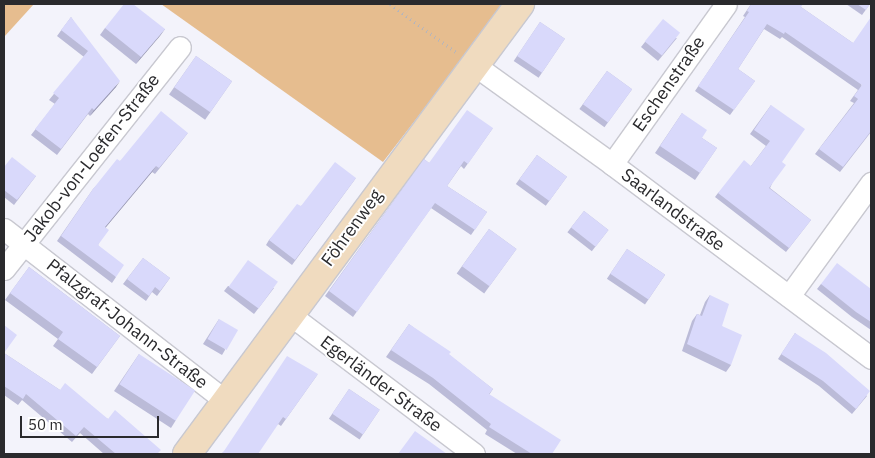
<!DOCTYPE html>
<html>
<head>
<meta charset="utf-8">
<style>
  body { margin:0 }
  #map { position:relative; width:875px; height:458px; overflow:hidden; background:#f3f3fb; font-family:"IBM Plex Sans",sans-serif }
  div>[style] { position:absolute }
  .forest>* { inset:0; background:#e6bd8f }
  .path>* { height:3px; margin-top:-1.5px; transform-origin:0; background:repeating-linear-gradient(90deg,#b5b5bc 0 1px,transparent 0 5px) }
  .roads { filter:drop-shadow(1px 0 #c8c8d0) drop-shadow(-1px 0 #c8c8d0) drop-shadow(0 1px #c8c8d0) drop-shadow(0 -1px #c8c8d0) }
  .street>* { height:21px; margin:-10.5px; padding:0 10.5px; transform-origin:10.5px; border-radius:10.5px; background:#fff }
  .secondary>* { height:28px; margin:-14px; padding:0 14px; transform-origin:14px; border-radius:14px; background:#f0dbbf }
  .wall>* { inset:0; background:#bbbbd8; transform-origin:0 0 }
  .shaded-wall>* { inset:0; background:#9898b0 }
  .building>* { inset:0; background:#d9d9fb; transform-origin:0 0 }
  span { translate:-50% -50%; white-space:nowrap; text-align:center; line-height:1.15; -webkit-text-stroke:4px #fff; paint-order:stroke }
  .street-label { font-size:18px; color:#2a2a2d }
  .frame { position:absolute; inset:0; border:5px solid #2a2a2d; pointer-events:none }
  .scale { position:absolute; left:20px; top:416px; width:139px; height:22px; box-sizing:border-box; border:2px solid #2a2a2d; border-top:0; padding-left:6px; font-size:15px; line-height:18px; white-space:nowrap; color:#2a2a2d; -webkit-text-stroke:4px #fff; paint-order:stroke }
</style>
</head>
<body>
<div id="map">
  <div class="forest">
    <i style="clip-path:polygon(4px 4px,34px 4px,4px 37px)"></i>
    <i style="clip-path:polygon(161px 4px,505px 4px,383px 162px)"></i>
  </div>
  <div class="path">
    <i style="left:390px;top:4px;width:82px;rotate:36deg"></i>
  </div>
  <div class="roads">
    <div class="street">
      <i style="left:473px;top:64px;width:171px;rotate:35.7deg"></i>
      <i style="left:612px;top:164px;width:324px;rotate:36.8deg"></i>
      <i style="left:612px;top:164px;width:196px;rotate:-54.5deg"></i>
      <i style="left:4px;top:229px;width:281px;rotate:37.8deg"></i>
      <i style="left:4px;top:269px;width:283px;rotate:-51.6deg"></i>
      <i style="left:789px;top:296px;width:140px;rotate:-54deg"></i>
      <i style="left:289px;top:314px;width:232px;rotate:37.1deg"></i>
    </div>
    <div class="secondary">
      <i style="left:187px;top:454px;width:560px;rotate:-53.5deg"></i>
    </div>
  </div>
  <div class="wall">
    <i style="clip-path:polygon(751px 4px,801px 7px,853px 43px,871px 132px,840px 172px,815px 154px,854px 103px,850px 101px,858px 90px,782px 37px,780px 39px,764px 29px,738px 69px,755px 81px,730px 115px,695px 91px,745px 17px,743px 16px)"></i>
    <i style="clip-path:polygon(846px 4px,870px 4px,862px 15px)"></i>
    <i style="clip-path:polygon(71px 17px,116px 87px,90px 116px,88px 114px,57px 155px,31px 135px,55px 104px,49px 100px,84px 57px,57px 36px)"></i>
    <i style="left:540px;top:22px;width:30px;height:47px;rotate:34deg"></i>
    <i style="clip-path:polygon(105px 28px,165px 29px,136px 64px,100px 35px)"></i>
    <i style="clip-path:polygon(677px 38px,658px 61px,641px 47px,645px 42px)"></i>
    <i style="left:196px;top:56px;width:44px;height:47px;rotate:35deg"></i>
    <i style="left:607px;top:71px;width:31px;height:47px;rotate:36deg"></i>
    <i style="clip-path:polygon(771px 105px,782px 162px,770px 188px,811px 220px,786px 252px,715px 197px,718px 193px,751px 166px,766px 146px,750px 134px)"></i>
    <i style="clip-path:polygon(682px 113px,702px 138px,717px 148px,695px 180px,655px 153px)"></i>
    <i style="clip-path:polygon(493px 128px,464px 169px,461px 166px,447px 186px,487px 212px,471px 235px,431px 208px,353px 317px,325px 296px,424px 159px,429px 163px)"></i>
    <i style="clip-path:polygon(188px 133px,155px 174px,152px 172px,106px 227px,98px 245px,116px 277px,112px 283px,57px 241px,93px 189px,120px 161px)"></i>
    <i style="left:537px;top:155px;width:37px;height:36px;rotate:36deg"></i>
    <i style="clip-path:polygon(4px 167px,36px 176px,14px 205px,4px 197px)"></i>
    <i style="clip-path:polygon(356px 178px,292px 265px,266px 245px,269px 240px,301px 206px)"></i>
    <i style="left:584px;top:211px;width:31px;height:27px;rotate:38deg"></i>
    <i style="left:489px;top:229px;width:34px;height:55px;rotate:36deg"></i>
    <i style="left:627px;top:249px;width:46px;height:36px;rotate:34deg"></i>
    <i style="clip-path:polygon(143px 258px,170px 278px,157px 296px,152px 292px,146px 301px,123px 284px)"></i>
    <i style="clip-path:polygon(29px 267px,120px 336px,92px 374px,53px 346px,58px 339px,5px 300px)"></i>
    <i style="clip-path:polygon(821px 284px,871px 289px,871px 330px,852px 317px,817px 289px)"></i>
    <i style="clip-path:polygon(228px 286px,274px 288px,254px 314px,224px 291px)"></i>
    <i style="clip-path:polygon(710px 295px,722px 326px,731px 365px,726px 372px,682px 351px,692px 321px,697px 314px,700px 315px,705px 302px)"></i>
    <i style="clip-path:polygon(219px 319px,225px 350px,222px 355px,203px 344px)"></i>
    <i style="clip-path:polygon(409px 324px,493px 389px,489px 395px,552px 454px,517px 454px,485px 434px,487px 430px,429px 384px,386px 357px)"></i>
    <i style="clip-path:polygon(4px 325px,4px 353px,60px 390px,108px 419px,158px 454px,104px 454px,80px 433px,72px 442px,22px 400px,18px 405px,4px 395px)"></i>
    <i style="clip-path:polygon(795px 333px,867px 396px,852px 414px,819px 386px,778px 359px)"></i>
    <i style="clip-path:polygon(139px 354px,176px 420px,171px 428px,114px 391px)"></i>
    <i style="clip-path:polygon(318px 374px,281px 426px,278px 424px,221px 454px)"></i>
    <i style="left:349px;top:389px;width:37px;height:36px;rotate:34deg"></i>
  </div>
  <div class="shaded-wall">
    <i style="clip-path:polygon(165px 29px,160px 36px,136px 64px,141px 57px)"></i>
    <i style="clip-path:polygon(120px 81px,116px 87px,90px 116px,94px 110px)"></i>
    <i style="clip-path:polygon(156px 166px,152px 172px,101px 233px,105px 227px)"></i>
  </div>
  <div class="building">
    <i style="clip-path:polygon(124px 4px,133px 4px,165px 29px,141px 57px,105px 28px)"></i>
    <i style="clip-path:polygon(751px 4px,803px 4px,801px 7px,853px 43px,871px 17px,871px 131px,843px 167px,819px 149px,858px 99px,854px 96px,862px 85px,785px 32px,784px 34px,767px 24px,738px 69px,755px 81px,734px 110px,698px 86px,749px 12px,747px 11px)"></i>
    <i style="clip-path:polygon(857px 4px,870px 4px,866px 10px)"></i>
    <i style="clip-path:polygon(71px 17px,120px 81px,94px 110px,92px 108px,61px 149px,35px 129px,59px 98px,53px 93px,88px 51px,61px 30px)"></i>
    <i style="left:663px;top:19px;width:22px;height:29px;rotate:39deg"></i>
    <i style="left:540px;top:22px;width:30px;height:41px;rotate:34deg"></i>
    <i style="left:196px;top:56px;width:44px;height:38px;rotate:35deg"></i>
    <i style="left:607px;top:71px;width:31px;height:41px;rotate:36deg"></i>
    <i style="clip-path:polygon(771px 105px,805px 129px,782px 162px,786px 165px,769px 188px,811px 220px,789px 248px,718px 193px,744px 160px,751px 166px,770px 141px,754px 130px)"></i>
    <i style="clip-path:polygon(467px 110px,493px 128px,468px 164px,464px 161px,447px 186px,487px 212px,475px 230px,435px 203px,357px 312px,329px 291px,424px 159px,429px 163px)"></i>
    <i style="clip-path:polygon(161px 111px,188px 133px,159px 168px,156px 166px,105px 227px,109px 230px,98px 245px,124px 265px,116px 277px,61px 236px,93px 189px,117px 159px,120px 161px)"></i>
    <i style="clip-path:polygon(682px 113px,707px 130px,702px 138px,717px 148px,700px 173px,660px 146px)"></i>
    <i style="left:537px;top:155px;width:37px;height:30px;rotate:36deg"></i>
    <i style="clip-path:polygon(12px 157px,36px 176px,17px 200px,4px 190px,4px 167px)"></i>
    <i style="clip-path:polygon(335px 162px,356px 178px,295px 260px,269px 240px,297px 204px,301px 206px)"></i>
    <i style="left:584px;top:211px;width:31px;height:21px;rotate:38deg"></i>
    <i style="left:489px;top:229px;width:34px;height:46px;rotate:36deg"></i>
    <i style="left:627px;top:249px;width:46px;height:30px;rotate:34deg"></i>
    <i style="clip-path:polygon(143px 258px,170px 278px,160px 291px,155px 287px,149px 296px,127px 279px)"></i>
    <i style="left:248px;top:260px;width:37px;height:33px;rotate:36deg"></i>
    <i style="clip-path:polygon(837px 263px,871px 289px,871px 322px,856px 312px,821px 284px)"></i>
    <i style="clip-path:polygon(29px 267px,120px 336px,97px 367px,58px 339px,63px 332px,10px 293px)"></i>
    <i style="clip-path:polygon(710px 295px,729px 304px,722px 326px,742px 335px,731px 365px,687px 344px,697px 314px,702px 316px)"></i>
    <i style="left:219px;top:319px;width:22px;height:23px;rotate:30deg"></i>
    <i style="clip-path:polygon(409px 324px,451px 352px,449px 354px,493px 389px,489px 394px,561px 440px,552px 454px,532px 454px,489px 427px,491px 424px,433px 378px,391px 350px)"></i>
    <i style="clip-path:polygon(4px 325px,17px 335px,4px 353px,60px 390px,65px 383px,108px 419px,115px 410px,161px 450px,157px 454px,116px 454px,84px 427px,76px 436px,26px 394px,23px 399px,4px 386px)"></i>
    <i style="clip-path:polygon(795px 333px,826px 353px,870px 391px,856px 409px,823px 381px,781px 354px)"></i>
    <i style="left:139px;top:354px;width:67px;height:36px;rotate:33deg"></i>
    <i style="clip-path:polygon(287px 356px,318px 374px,286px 419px,283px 417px,258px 454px,222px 454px)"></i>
    <i style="left:349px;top:389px;width:37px;height:30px;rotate:34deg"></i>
    <i style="clip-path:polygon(415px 431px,447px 454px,398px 454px)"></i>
  </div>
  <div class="street-label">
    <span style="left:669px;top:84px;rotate:-55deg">Eschenstraße</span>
    <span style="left:92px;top:158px;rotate:-52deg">Jakob-von-Loefen-Straße</span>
    <span style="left:673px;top:210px;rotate:37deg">Saarlandstraße</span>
    <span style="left:352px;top:228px;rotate:-54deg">Föhrenweg</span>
    <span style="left:127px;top:324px;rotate:38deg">Pfalzgraf-Johann-Straße</span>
    <span style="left:381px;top:384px;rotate:37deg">Egerländer Straße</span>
  </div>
  <div class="frame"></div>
  <div class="scale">50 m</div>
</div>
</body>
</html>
